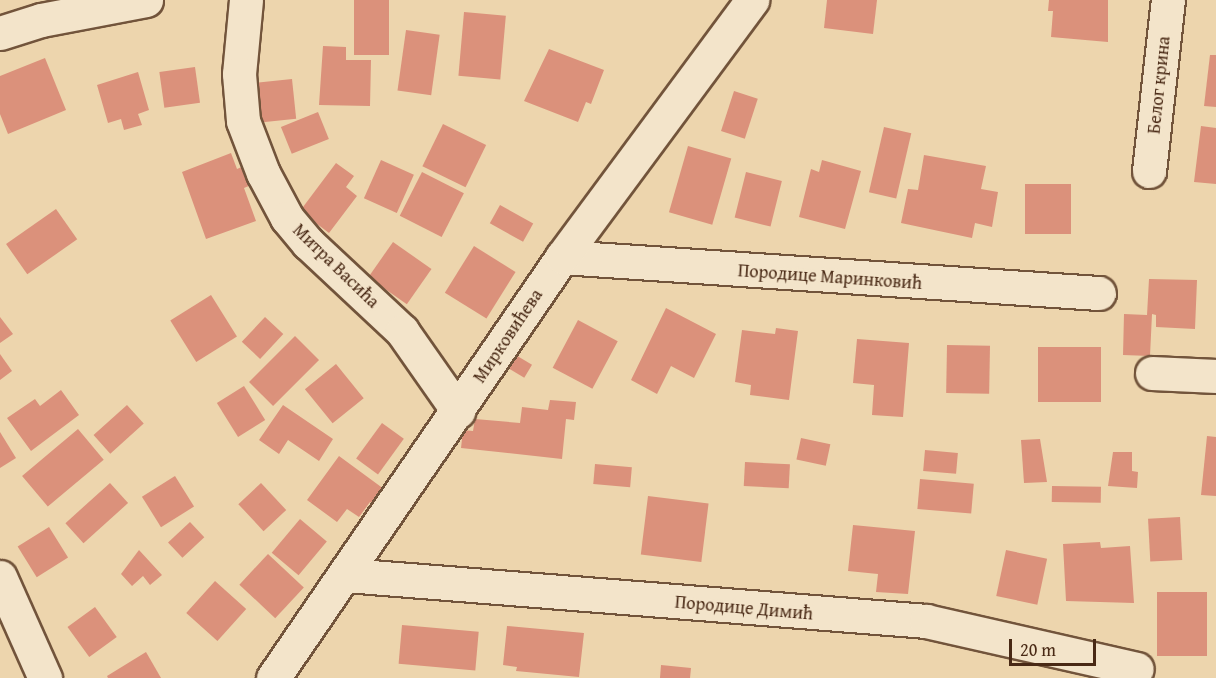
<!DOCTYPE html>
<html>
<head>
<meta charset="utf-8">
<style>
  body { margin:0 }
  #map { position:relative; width:1216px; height:678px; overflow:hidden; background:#edd5ad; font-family:"Gentium Book Plus",serif }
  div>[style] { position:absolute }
  .building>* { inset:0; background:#db917b; transform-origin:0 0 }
  .roads { filter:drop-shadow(2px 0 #72543b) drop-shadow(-2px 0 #72543b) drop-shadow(0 2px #72543b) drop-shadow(0 -2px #72543b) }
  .minor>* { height:33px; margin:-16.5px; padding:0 16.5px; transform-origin:16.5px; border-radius:16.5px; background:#f3e4ca }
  span { translate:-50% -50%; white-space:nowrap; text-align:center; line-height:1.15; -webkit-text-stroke:4.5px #f3e4ca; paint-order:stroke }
  .street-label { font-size:18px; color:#492915 }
  .scale { position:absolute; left:1009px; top:639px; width:87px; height:27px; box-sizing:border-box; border:3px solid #492915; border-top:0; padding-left:8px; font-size:18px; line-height:21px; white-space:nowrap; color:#492915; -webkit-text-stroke:4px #f3e4ca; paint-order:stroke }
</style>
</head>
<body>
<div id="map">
  <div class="building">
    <i style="left:354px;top:0;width:35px;height:55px"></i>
    <i style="clip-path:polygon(827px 0,877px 0,873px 34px,824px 28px)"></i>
    <i style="clip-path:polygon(1049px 0,1108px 0,1108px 42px,1051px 37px,1053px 11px,1048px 11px)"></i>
    <i style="left:464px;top:12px;width:42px;height:64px;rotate:5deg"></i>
    <i style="left:406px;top:30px;width:34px;height:61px;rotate:8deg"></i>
    <i style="clip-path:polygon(323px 46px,346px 47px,346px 60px,371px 60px,370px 106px,319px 105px)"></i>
    <i style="clip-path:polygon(549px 49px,604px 70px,591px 104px,586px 102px,578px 122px,524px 101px)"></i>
    <i style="clip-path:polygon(1210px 55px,1216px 55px,1216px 107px,1204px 106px)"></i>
    <i style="clip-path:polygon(45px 58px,66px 110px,8px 134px,0 114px,0 76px)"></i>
    <i style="left:195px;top:67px;width:36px;height:36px;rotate:82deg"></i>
    <i style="clip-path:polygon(138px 72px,149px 110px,138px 114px,142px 125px,124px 130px,121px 119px,108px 123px,97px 85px)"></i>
    <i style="left:292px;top:79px;width:40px;height:36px;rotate:84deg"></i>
    <i style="left:734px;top:91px;width:25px;height:42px;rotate:18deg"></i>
    <i style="left:318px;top:112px;width:29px;height:40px;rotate:68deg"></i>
    <i style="left:443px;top:124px;width:48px;height:47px;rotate:26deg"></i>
    <i style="clip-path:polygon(1201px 126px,1216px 128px,1216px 184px,1194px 182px)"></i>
    <i style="left:884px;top:127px;width:28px;height:67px;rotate:13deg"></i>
    <i style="left:688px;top:146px;width:45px;height:69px;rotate:16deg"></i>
    <i style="clip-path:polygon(231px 153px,237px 169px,244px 166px,251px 185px,244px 188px,256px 221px,206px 239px,182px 172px)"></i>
    <i style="clip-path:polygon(924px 155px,986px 166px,981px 189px,998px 192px,992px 227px,975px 223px,972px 238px,901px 223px,908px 189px,918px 190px)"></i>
    <i style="left:381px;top:160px;width:36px;height:42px;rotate:24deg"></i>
    <i style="clip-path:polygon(822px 160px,861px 171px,845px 229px,799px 217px,811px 169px,819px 172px)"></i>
    <i style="clip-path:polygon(336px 163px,354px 176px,346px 187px,357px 196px,329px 233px,300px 211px)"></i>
    <i style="left:422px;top:172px;width:47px;height:49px;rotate:27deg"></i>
    <i style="left:746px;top:172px;width:37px;height:47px;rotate:14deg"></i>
    <i style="left:1071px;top:184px;width:50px;height:46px;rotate:90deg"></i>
    <i style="left:500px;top:205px;width:38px;height:21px;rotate:29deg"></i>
    <i style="left:56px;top:209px;width:37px;height:61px;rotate:55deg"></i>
    <i style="left:393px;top:242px;width:47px;height:43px;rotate:35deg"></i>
    <i style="left:474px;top:246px;width:49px;height:55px;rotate:32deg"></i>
    <i style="clip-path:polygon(1149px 279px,1197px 280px,1195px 329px,1156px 327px,1156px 315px,1152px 314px,1150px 356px,1123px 355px,1124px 314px,1147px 315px)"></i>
    <i style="left:211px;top:295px;width:49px;height:48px;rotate:58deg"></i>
    <i style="clip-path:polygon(666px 308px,716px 334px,694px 378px,671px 366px,657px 394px,631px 380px)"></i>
    <i style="clip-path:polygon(0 317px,13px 334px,0 343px)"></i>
    <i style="left:265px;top:317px;width:25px;height:34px;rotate:43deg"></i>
    <i style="left:578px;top:320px;width:45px;height:54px;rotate:28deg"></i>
    <i style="clip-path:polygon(776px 328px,798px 331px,789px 400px,750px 395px,751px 385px,735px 382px,742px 330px,775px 334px)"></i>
    <i style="left:295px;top:336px;width:34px;height:65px;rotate:45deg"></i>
    <i style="clip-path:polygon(857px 339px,909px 343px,903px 417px,872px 415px,874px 385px,853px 383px)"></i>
    <i style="left:947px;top:345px;width:43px;height:48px;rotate:1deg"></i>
    <i style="left:1038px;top:347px;width:63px;height:55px"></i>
    <i style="clip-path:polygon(0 354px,12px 371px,0 380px)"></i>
    <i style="left:514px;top:354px;width:21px;height:15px;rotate:31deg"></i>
    <i style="left:336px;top:364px;width:44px;height:40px;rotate:51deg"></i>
    <i style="left:244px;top:386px;width:40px;height:32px;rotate:58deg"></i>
    <i style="clip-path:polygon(61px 390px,79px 415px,31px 451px,7px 418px,35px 399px,40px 406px)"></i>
    <i style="clip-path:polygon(550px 400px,576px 402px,574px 420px,566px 419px,562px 459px,461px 448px,463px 430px,473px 431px,475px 419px,520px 423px,522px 407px,548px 410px)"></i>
    <i style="left:127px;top:405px;width:25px;height:45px;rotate:48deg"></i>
    <i style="clip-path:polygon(283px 405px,333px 439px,319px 461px,288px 440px,279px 454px,259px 440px)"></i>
    <i style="left:382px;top:423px;width:27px;height:44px;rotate:36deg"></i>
    <i style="left:78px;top:429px;width:40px;height:73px;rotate:50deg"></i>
    <i style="clip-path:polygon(0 432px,16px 458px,0 468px)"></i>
    <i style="clip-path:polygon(1207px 436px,1216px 437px,1216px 496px,1201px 495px)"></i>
    <i style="left:801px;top:438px;width:30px;height:22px;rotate:12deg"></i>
    <i style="clip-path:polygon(1040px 439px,1047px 482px,1024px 483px,1021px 440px)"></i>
    <i style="left:925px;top:450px;width:33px;height:21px;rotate:5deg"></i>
    <i style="clip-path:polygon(1113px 452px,1132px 452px,1132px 471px,1138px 472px,1137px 488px,1108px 486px)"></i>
    <i style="clip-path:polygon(339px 456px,388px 492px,377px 507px,370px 502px,359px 517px,347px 509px,337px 522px,307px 500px)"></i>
    <i style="left:745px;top:462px;width:45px;height:24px;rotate:3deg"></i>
    <i style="left:595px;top:464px;width:37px;height:20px;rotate:5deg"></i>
    <i style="left:175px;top:476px;width:36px;height:39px;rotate:58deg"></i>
    <i style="left:920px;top:479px;width:54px;height:30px;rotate:5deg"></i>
    <i style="left:110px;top:483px;width:27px;height:60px;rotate:48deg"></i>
    <i style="left:261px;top:483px;width:37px;height:31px;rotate:47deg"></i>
    <i style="left:1052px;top:486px;width:49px;height:16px;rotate:1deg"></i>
    <i style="left:648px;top:496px;width:61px;height:59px;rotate:7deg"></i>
    <i style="left:1180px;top:517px;width:43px;height:32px;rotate:87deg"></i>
    <i style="left:300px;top:519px;width:35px;height:44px;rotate:40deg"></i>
    <i style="left:190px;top:522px;width:21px;height:30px;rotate:47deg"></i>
    <i style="clip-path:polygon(853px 525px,915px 531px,908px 594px,876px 592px,878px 574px,848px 571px)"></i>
    <i style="left:49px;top:527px;width:36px;height:37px;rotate:58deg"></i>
    <i style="clip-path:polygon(1100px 542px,1101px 548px,1130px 546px,1134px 603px,1066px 601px,1063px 544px)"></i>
    <i style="clip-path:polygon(139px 550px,162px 575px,150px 585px,143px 576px,132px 586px,121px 574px)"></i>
    <i style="left:1006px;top:550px;width:42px;height:47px;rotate:12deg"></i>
    <i style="left:268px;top:554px;width:49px;height:42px;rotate:43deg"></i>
    <i style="left:215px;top:581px;width:42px;height:43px;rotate:42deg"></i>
    <i style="left:1157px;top:592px;width:50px;height:64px"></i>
    <i style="left:95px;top:607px;width:37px;height:34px;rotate:54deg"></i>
    <i style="left:402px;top:625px;width:77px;height:39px;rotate:5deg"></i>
    <i style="clip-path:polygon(507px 626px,584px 633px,579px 677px,516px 671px,517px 667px,503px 665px)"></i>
    <i style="clip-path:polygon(146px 652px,161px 678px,108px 678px,107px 676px)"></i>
    <i style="clip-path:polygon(661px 665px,691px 668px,690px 678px,660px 678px)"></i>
  </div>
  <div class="roads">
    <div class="minor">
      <i style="left:246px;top:0;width:74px;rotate:95.4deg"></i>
      <i style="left:239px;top:74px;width:47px;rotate:85.1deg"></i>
      <i style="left:243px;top:121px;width:56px;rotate:69deg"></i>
      <i style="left:263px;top:173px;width:51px;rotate:61.9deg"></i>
      <i style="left:287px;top:218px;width:33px;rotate:50deg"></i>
      <i style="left:308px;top:243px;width:129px;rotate:43.1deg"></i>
      <i style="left:402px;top:331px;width:98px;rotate:55deg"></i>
      <i style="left:0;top:33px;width:43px;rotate:-17.6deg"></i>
      <i style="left:41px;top:20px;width:107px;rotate:-10.8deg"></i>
      <i style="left:1149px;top:171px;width:172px;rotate:-83.7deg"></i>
      <i style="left:562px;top:257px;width:538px;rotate:3.84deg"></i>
      <i style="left:1152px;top:373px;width:64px;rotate:2.7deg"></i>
      <i style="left:346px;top:575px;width:582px;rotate:4.53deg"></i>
      <i style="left:926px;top:621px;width:216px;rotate:12.8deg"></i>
      <i style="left:0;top:577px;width:111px;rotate:66deg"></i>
      <i style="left:273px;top:678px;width:511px;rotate:-55.53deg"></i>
      <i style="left:562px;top:257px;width:320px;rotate:-53.5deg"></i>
    </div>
  </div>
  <div class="street-label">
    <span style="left:1159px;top:85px;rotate:-84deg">Белог крина</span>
    <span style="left:336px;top:266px;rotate:44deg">Митра Васића</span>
    <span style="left:830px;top:277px;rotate:4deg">Породице Маринковић</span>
    <span style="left:508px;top:336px;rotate:-56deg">Мирковићева</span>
    <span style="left:744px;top:608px;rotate:5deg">Породице Димић</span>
  </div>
  <div class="scale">20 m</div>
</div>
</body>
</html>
